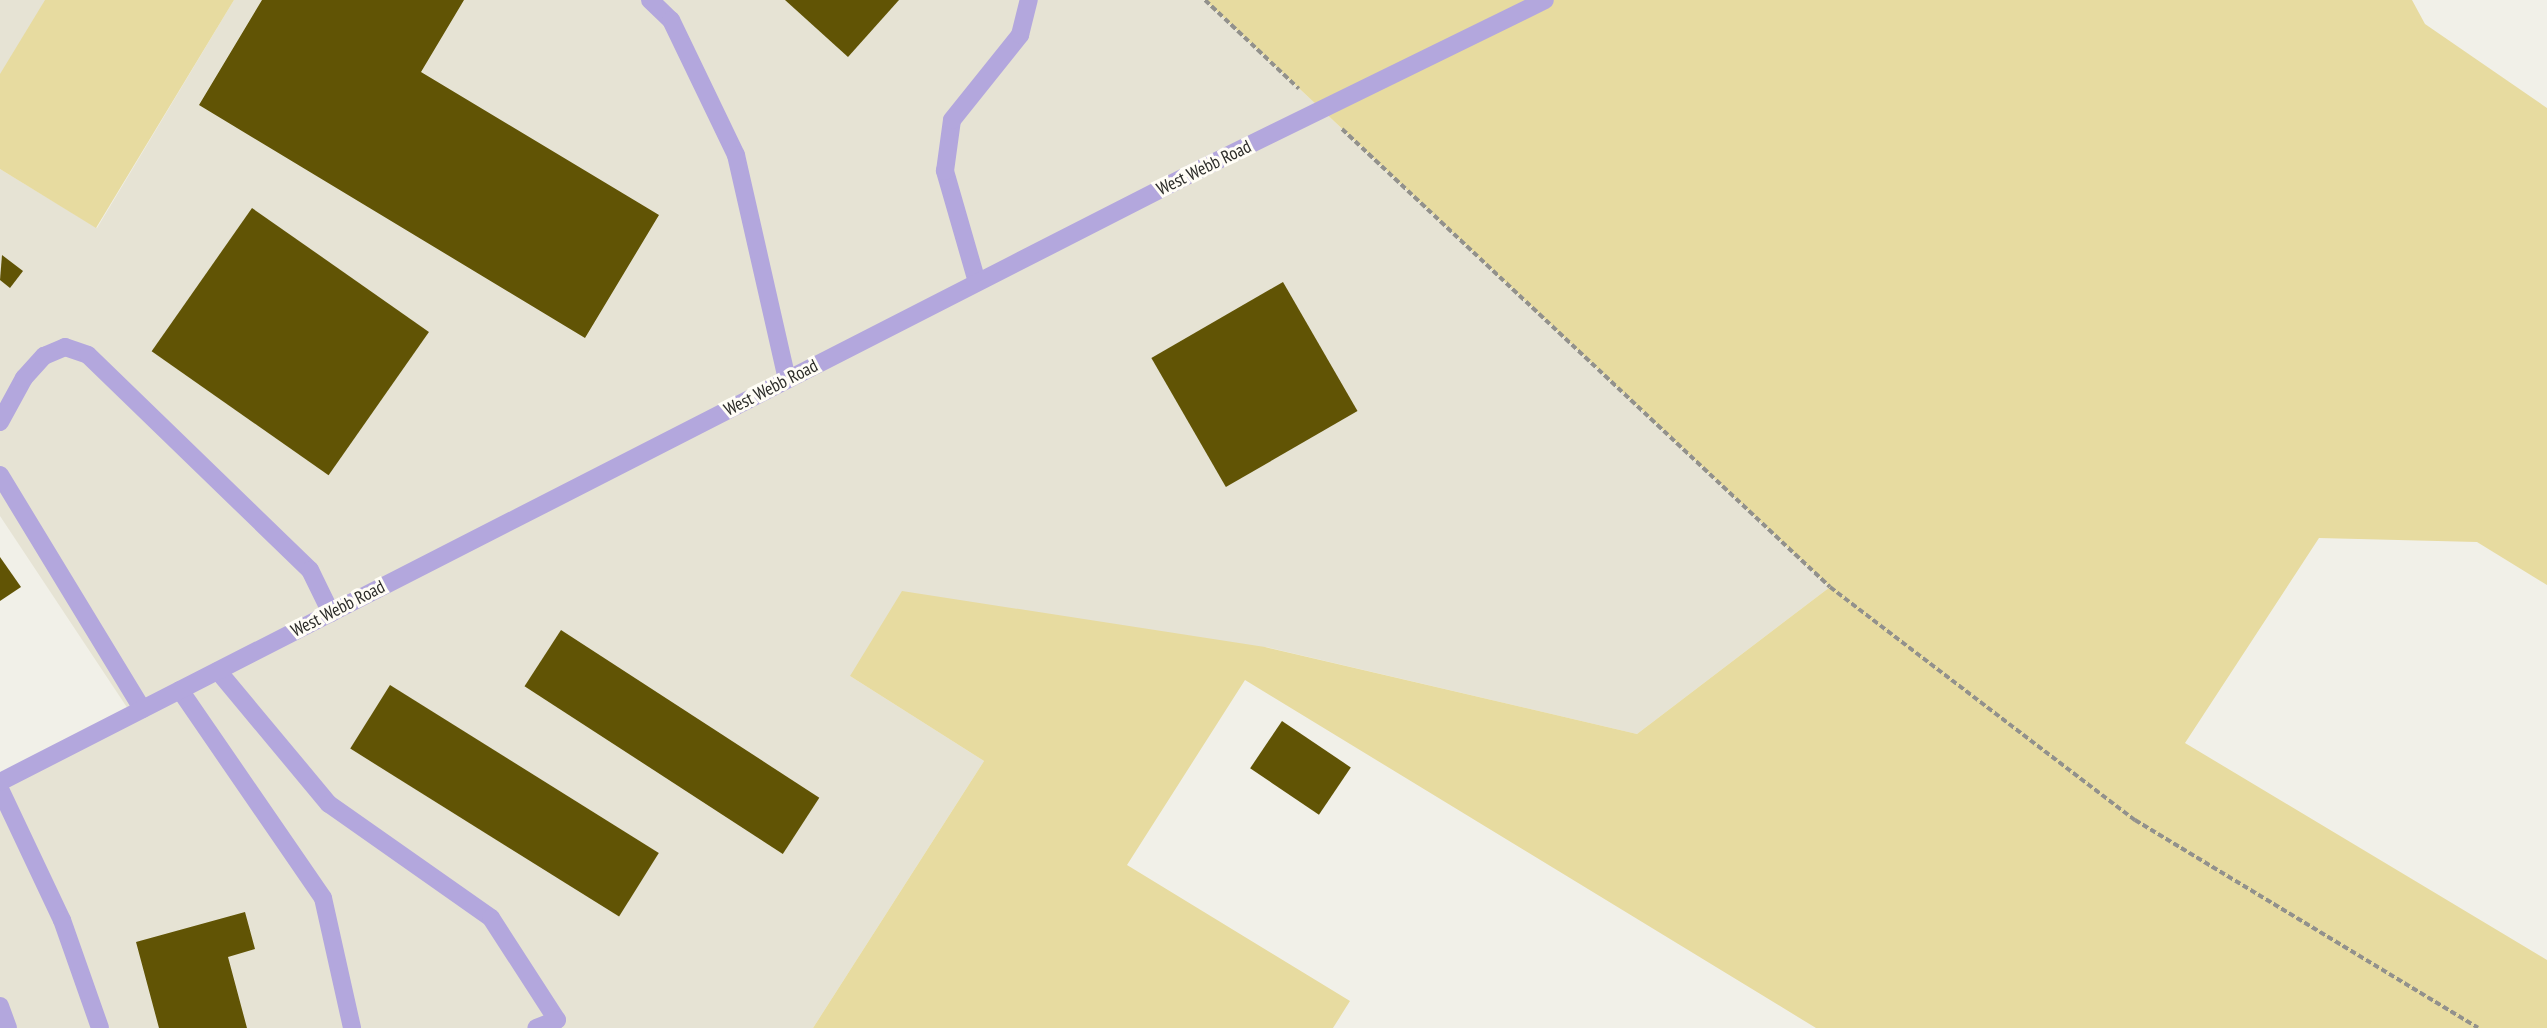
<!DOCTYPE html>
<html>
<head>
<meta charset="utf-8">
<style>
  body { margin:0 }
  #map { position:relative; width:2547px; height:1028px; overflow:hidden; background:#f1f0e8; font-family:"PT Sans Narrow",sans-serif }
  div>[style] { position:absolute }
  .built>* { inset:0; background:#e6e3d4 }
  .green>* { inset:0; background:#e7dba0 }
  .building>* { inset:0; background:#615405; transform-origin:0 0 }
  .path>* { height:4px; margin-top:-2px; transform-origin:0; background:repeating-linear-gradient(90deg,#92918c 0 6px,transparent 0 9px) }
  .service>* { height:18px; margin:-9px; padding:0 9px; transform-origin:9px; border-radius:9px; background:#b3a7dd }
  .tertiary>* { height:18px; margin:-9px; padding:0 9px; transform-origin:9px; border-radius:9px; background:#b3a7dd }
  span { translate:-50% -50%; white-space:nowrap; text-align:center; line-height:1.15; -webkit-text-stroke:6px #fffdf6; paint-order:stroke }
  .street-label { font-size:18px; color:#2c2c29 }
</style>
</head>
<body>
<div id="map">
  <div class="built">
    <i style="clip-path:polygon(0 0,47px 0,0 78px)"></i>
    <i style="clip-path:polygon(234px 0,1205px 0,1830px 587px,1637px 734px,1266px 647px,850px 676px,984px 761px,813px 1028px,0 1028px,0 782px,132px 715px,0 516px,0 169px,97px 228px)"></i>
  </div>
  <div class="green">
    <i style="clip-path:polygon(45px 0,234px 0,96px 228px,0 169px,0 74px)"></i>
    <i style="clip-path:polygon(1205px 0,2412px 0,2425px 24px,2547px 108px,2547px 585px,2477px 542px,2319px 538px,2185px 743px,2547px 960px,2547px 1028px,1816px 1028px,1245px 680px,1127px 865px,1350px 1001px,1333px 1028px,813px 1028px,984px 761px,850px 676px,902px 591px,1265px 647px,1637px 734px,1830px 587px)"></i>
  </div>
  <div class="building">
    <i style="clip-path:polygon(262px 0,464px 0,421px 72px,659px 215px,585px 338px,199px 105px)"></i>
    <i style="clip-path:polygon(785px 0,899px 0,848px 57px)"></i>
    <i style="left:252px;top:208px;width:216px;height:175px;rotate:35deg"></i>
    <i style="clip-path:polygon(2px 255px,23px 271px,10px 288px,0 280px)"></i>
    <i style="left:1283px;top:282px;width:149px;height:152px;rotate:60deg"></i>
    <i style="clip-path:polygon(0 557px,21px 587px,0 601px)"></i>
    <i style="left:561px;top:630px;width:308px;height:67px;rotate:33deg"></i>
    <i style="left:390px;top:685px;width:317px;height:75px;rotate:32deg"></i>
    <i style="left:1282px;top:721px;width:83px;height:57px;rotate:34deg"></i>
    <i style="clip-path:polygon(245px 912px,255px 949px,228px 957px,247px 1028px,159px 1028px,136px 942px)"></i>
  </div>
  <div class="path">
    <i style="left:1205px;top:0;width:129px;rotate:43.4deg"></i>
    <i style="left:1342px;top:129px;width:669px;rotate:43.18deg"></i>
    <i style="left:1830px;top:587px;width:384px;rotate:37.4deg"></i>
    <i style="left:2135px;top:820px;width:401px;rotate:31.2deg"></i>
  </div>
  <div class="service">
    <i style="left:650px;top:0;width:29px;rotate:44deg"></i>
    <i style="left:671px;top:20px;width:150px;rotate:64.3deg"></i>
    <i style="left:736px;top:155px;width:230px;rotate:77.2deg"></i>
    <i style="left:977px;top:282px;width:116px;rotate:-106.1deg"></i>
    <i style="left:945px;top:171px;width:51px;rotate:-82.2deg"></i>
    <i style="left:952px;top:120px;width:109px;rotate:-51.3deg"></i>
    <i style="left:1020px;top:35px;width:36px;rotate:-76deg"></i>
    <i style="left:0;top:422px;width:50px;rotate:-61.4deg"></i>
    <i style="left:24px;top:378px;width:30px;rotate:-48deg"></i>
    <i style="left:44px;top:356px;width:23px;rotate:-23deg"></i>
    <i style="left:65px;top:347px;width:24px;rotate:19deg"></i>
    <i style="left:88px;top:355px;width:309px;rotate:44.1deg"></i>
    <i style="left:310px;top:570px;width:48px;rotate:64deg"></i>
    <i style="left:0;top:475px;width:274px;rotate:58.7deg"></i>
    <i style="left:218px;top:671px;width:173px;rotate:50.2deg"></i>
    <i style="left:329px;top:804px;width:198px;rotate:35.1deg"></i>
    <i style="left:491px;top:918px;width:121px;rotate:57.1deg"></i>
    <i style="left:557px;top:1020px;width:22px;rotate:159deg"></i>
    <i style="left:180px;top:690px;width:252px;rotate:55.5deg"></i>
    <i style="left:323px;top:898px;width:133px;rotate:77.4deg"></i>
    <i style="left:0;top:789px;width:145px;rotate:64.7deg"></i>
    <i style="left:62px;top:920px;width:114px;rotate:70.6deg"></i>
    <i style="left:0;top:1006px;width:23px;rotate:70deg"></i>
  </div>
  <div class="tertiary">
    <i style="left:0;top:782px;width:1336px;rotate:-27.06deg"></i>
    <i style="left:1190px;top:174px;width:395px;rotate:-26.1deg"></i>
  </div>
  <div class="street-label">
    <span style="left:1204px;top:168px;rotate:-26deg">West Webb Road</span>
    <span style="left:771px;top:388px;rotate:-27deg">West Webb Road</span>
    <span style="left:338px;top:609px;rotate:-27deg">West Webb Road</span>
  </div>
</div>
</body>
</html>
